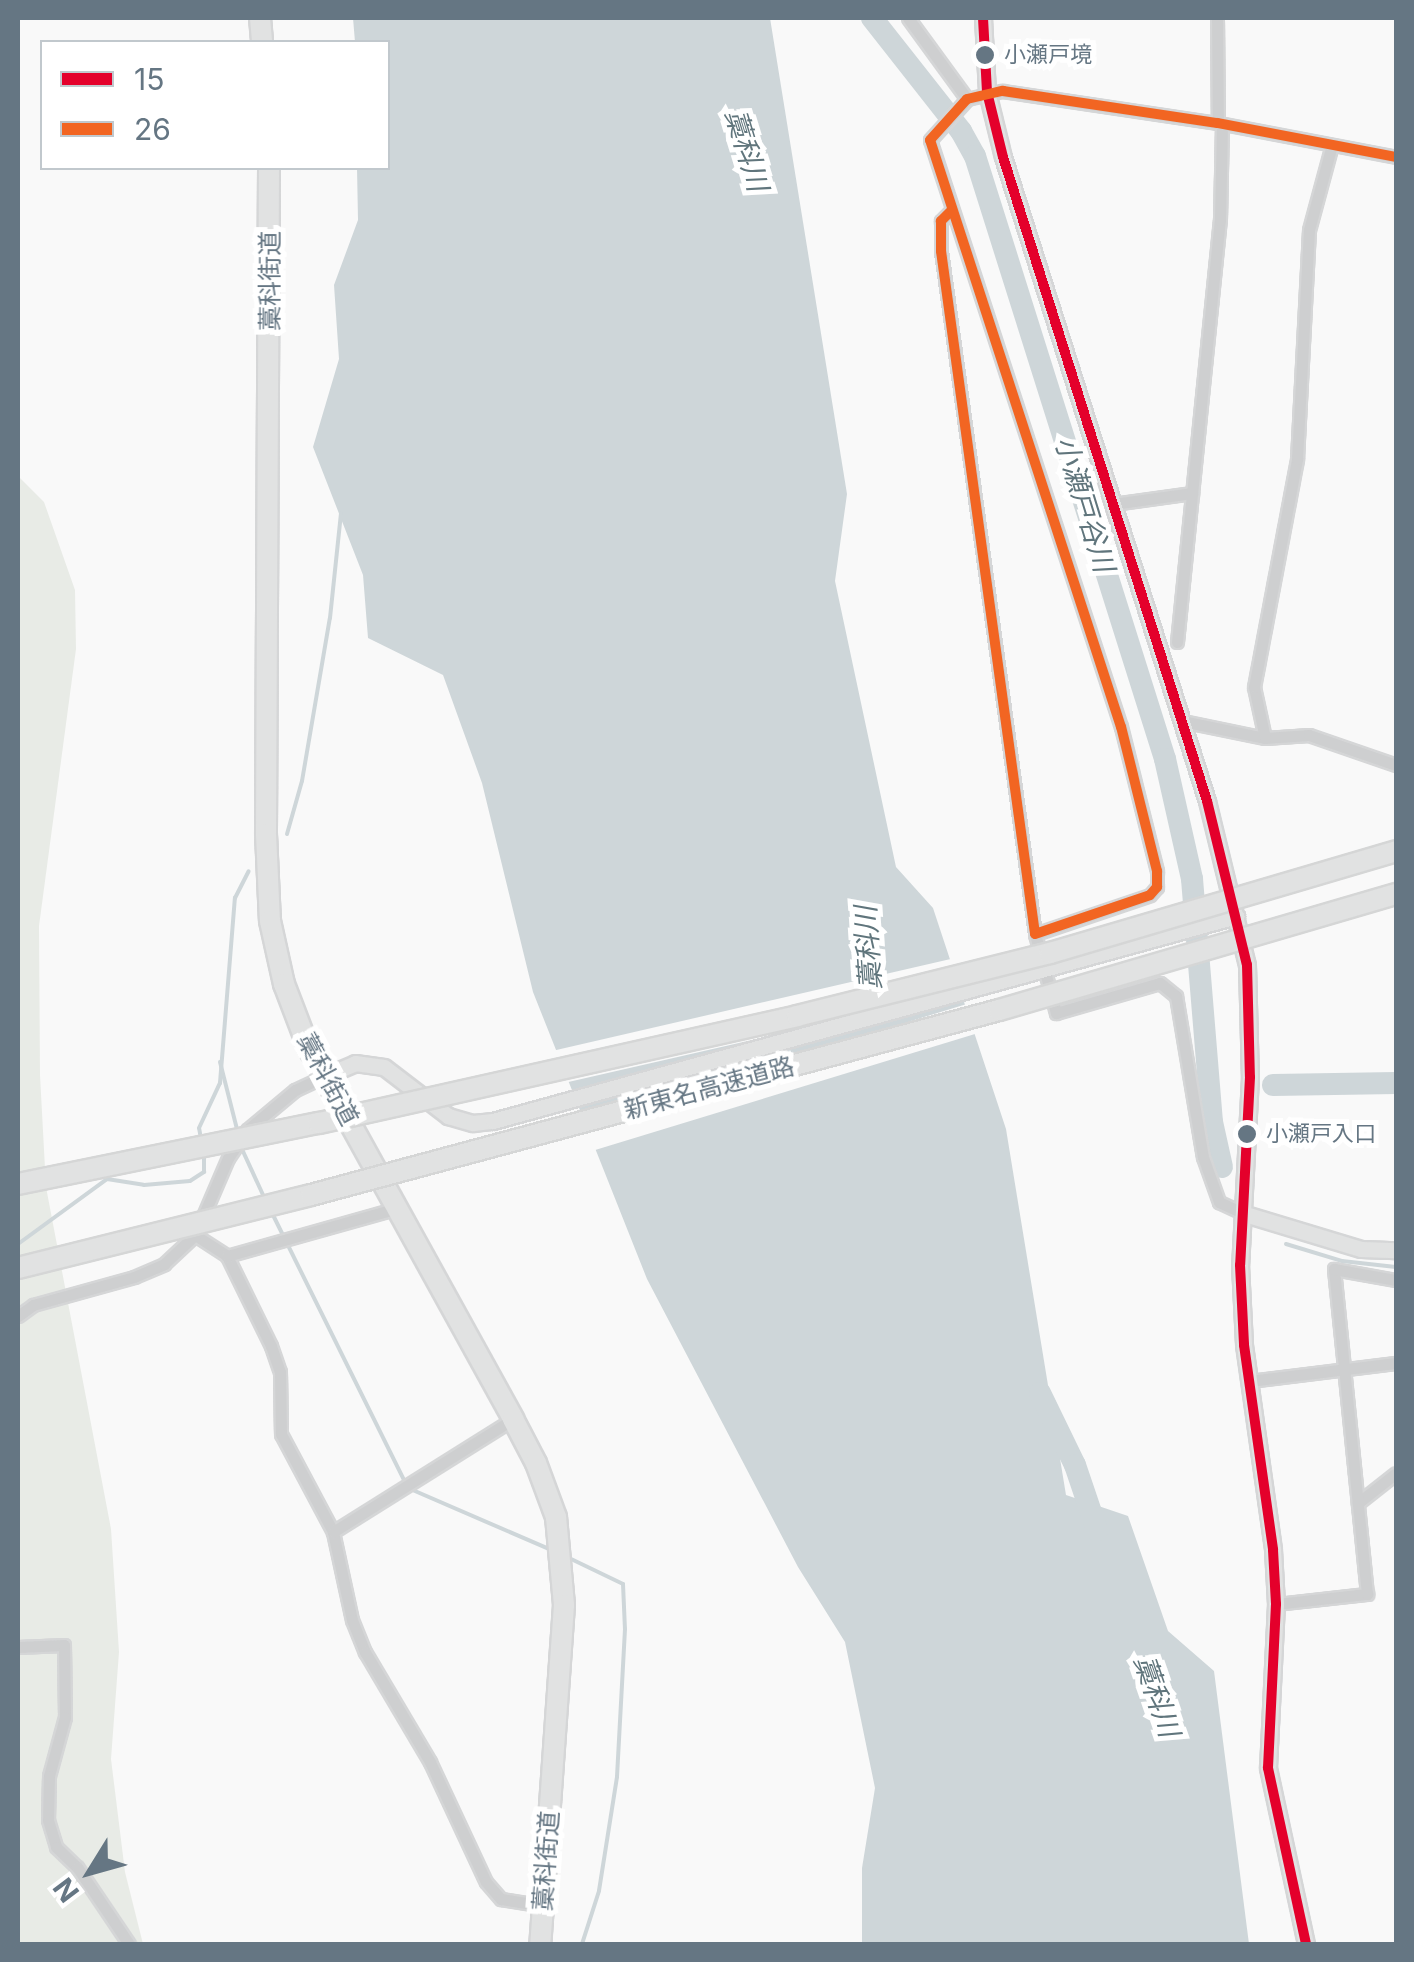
<!DOCTYPE html>
<html>
<head>
<meta charset="utf-8">
<style>
  body { margin:0 }
  #map { position:relative; width:1414px; height:1962px; overflow:hidden; background:#f9f9f9; font-family:Inter,"Noto Sans JP",sans-serif }
  div>[style] { position:absolute }
  .green>* { inset:0; background:#e8ebe6 }
  .water>* { inset:0; background:#ced6d9 }
  .pier>* { inset:0; background:#f9f9f9; transform-origin:0 0 }
  .stream>* { height:4px; margin:-2px; padding:0 2px; transform-origin:2px; border-radius:2px; background:#ced6d9 }
  .river>* { height:22px; margin:-11px; padding:0 11px; transform-origin:11px; border-radius:11px; background:#ced6d9 }
  .roads { filter:drop-shadow(2px 0 #d5d6d7) drop-shadow(-2px 0 #d5d6d7) drop-shadow(0 2px #d5d6d7) drop-shadow(0 -2px #d5d6d7) }
  .street>* { height:11px; margin:-5.5px; padding:0 5.5px; transform-origin:5.5px; border-radius:5.5px; background:#cecfd0 }
  .secondary>* { height:15px; margin:-7.5px; padding:0 7.5px; transform-origin:7.5px; border-radius:7.5px; background:#e1e2e2 }
  .highway>* { height:20px; margin:-10px; padding:0 10px; transform-origin:10px; border-radius:10px; background:#e1e2e2 }
  .bridges { filter:drop-shadow(2px 0 #d5d6d6) drop-shadow(-2px 0 #d5d6d6) drop-shadow(0 2px #d5d6d6) drop-shadow(0 -2px #d5d6d6) }
  .highway-bridge>* { height:20px; margin:-10px; padding:0 10px; transform-origin:10px; border-radius:10px; background:#e1e2e2 }
  .bus-1>* { height:10px; margin:-5px; padding:0 5px; transform-origin:5px; border-radius:5px; background:#e4002b }
  .bus-2>* { height:10px; margin:-5px; padding:0 5px; transform-origin:5px; border-radius:5px; background:#f26522 }
  .dots>* { width:28px; height:28px; translate:-50% -50%; box-sizing:border-box; border:5px solid #fff; border-radius:50% }
  span { translate:-50% -50%; white-space:nowrap; text-align:center; line-height:1.15; -webkit-text-stroke:10px #fff; paint-order:stroke }
  .bus-label { font-size:22px; color:#657683 }
  .left { translate:0 -50%; text-align:left }
  .street-label { font-size:25px; color:#657683 }
  .water-label { font-size:28px; color:#60757c; font-style:italic }
  .frame { position:absolute; inset:0; border:20px solid #657683; pointer-events:none }
  .legend { position:absolute; left:40px; top:40px; width:350px; height:130px; box-sizing:border-box; background:#fff; border:2px solid #c1c8cd; margin:0; padding:12px 18px; list-style:none; font-size:30px; color:#657683 }
  .legend li { display:flex; align-items:center; gap:20px; height:50px }
  .legend b { width:50px; border:2px solid #c1c8cd }
  .north { position:absolute; left:40px; top:1822px; width:100px; height:100px; -webkit-text-stroke:8px #fff; paint-order:stroke; rotate:233deg; font-size:28px; font-weight:700; line-height:40px; text-align:center; color:#657683 }
  .north::after { content:''; display:block; margin:auto; width:35px; height:45px; background:#657683; clip-path:polygon(50% 0,100% 100%,50% 72%,0 100%) }
</style>
</head>
<body>
<div id="map">
  <div class="green">
    <i style="clip-path:polygon(18px 476px,44px 502px,75px 590px,76px 649px,39px 926px,40px 1075px,46px 1187px,111px 1529px,119px 1652px,111px 1759px,125px 1872px,143px 1944px,18px 1944px)"></i>
  </div>
  <div class="water">
    <i style="clip-path:polygon(353px 18px,770px 18px,847px 494px,835px 581px,896px 867px,933px 908px,1006px 1129px,1066px 1495px,1128px 1516px,1168px 1631px,1214px 1671px,1249px 1944px,862px 1944px,862px 1868px,875px 1788px,845px 1642px,798px 1567px,647px 1279px,533px 992px,482px 783px,443px 675px,368px 638px,363px 575px,313px 447px,339px 359px,334px 285px,358px 220px,357px 168px,388px 168px,388px 42px,355px 42px)"></i>
  </div>
  <div class="pier">
    <i style="clip-path:polygon(955px 958px,965px 989px,909px 1004px,564px 1083px,552px 1051px)"></i>
    <i style="left:970px;top:1003px;width:31px;height:410px;rotate:73deg"></i>
  </div>
  <div class="stream">
    <i style="left:287px;top:834px;width:55px;rotate:-74.2deg"></i>
    <i style="left:302px;top:781px;width:165px;rotate:-80.3deg"></i>
    <i style="left:330px;top:618px;width:105px;rotate:-84deg"></i>
    <i style="left:220px;top:1062px;width:73px;rotate:75.8deg"></i>
    <i style="left:201px;top:1139px;width:11px;rotate:-100deg"></i>
    <i style="left:199px;top:1128px;width:50px;rotate:-65deg"></i>
    <i style="left:220px;top:1083px;width:186px;rotate:-85.4deg"></i>
    <i style="left:235px;top:898px;width:30px;rotate:-63deg"></i>
    <i style="left:241px;top:1147px;width:55px;rotate:65.3deg"></i>
    <i style="left:273px;top:1215px;width:305px;rotate:63.7deg"></i>
    <i style="left:408px;top:1488px;width:156px;rotate:23.4deg"></i>
    <i style="left:18px;top:1244px;width:110px;rotate:-36.1deg"></i>
    <i style="left:107px;top:1179px;width:37px;rotate:9deg"></i>
    <i style="left:144px;top:1185px;width:46px;rotate:-5deg"></i>
    <i style="left:190px;top:1181px;width:17px;rotate:-33deg"></i>
    <i style="left:204px;top:1172px;width:19px;rotate:-90deg"></i>
    <i style="left:1286px;top:1244px;width:59px;rotate:16.9deg"></i>
    <i style="left:1342px;top:1261px;width:54px;rotate:6.3deg"></i>
    <i style="left:569px;top:1558px;width:60px;rotate:25.7deg"></i>
    <i style="left:623px;top:1584px;width:45px;rotate:87.5deg"></i>
    <i style="left:625px;top:1629px;width:148px;rotate:93.1deg"></i>
    <i style="left:617px;top:1777px;width:115px;rotate:99deg"></i>
    <i style="left:599px;top:1891px;width:56px;rotate:107.8deg"></i>
  </div>
  <div class="river">
    <i style="left:872px;top:18px;width:144px;rotate:51.8deg"></i>
    <i style="left:961px;top:131px;width:29px;rotate:61deg"></i>
    <i style="left:975px;top:156px;width:632px;rotate:72.51deg"></i>
    <i style="left:1165px;top:759px;width:123px;rotate:77.3deg"></i>
    <i style="left:1192px;top:879px;width:244px;rotate:85.3deg"></i>
    <i style="left:1212px;top:1122px;width:46px;rotate:77.5deg"></i>
    <i style="left:1273px;top:1085px;width:123px;rotate:-0.9deg"></i>
    <i style="left:1040px;top:1393px;width:80px;rotate:64.1deg"></i>
    <i style="left:1075px;top:1465px;width:69px;rotate:71.3deg"></i>
  </div>
  <div class="roads">
    <div class="street">
      <i style="left:908px;top:18px;width:100px;rotate:53.9deg"></i>
      <i style="left:1217px;top:18px;width:105px;rotate:89.5deg"></i>
      <i style="left:952px;top:210px;width:16px;rotate:135deg"></i>
      <i style="left:941px;top:221px;width:30px;rotate:90deg"></i>
      <i style="left:941px;top:251px;width:689px;rotate:82.16deg"></i>
      <i style="left:1035px;top:934px;width:121px;rotate:-18.7deg"></i>
      <i style="left:1150px;top:895px;width:11px;rotate:-49deg"></i>
      <i style="left:1157px;top:887px;width:16px;rotate:-90deg"></i>
      <i style="left:1157px;top:871px;width:148px;rotate:-104deg"></i>
      <i style="left:1121px;top:727px;width:617px;rotate:-108.02deg"></i>
      <i style="left:930px;top:140px;width:55px;rotate:-47.9deg"></i>
      <i style="left:967px;top:99px;width:37px;rotate:-13deg"></i>
      <i style="left:1003px;top:91px;width:217px;rotate:8.5deg"></i>
      <i style="left:1218px;top:123px;width:181px;rotate:10.8deg"></i>
      <i style="left:1113px;top:504px;width:80px;rotate:-7.9deg"></i>
      <i style="left:1177px;top:642px;width:424px;rotate:-84.2deg"></i>
      <i style="left:1220px;top:220px;width:96px;rotate:-88.8deg"></i>
      <i style="left:1182px;top:721px;width:85px;rotate:11.6deg"></i>
      <i style="left:1265px;top:738px;width:44px;rotate:-3.9deg"></i>
      <i style="left:1309px;top:735px;width:92px;rotate:19deg"></i>
      <i style="left:1265px;top:738px;width:52px;rotate:-102.2deg"></i>
      <i style="left:1254px;top:687px;width:232px;rotate:-79.3deg"></i>
      <i style="left:1297px;top:459px;width:229px;rotate:-87deg"></i>
      <i style="left:1309px;top:230px;width:88px;rotate:-74.9deg"></i>
      <i style="left:1035px;top:934px;width:82px;rotate:75.1deg"></i>
      <i style="left:1056px;top:1013px;width:108px;rotate:-16.1deg"></i>
      <i style="left:1160px;top:983px;width:21px;rotate:39deg"></i>
      <i style="left:1176px;top:996px;width:163px;rotate:80.5deg"></i>
      <i style="left:1203px;top:1157px;width:48px;rotate:70.4deg"></i>
      <i style="left:1219px;top:1202px;width:29px;rotate:25deg"></i>
      <i style="left:325px;top:1076px;width:33px;rotate:155deg"></i>
      <i style="left:295px;top:1090px;width:62px;rotate:140.2deg"></i>
      <i style="left:247px;top:1130px;width:34px;rotate:124deg"></i>
      <i style="left:228px;top:1158px;width:84px;rotate:113.2deg"></i>
      <i style="left:195px;top:1235px;width:38px;rotate:33deg"></i>
      <i style="left:227px;top:1256px;width:100px;rotate:63.9deg"></i>
      <i style="left:271px;top:1346px;width:28px;rotate:71deg"></i>
      <i style="left:280px;top:1372px;width:62px;rotate:89.1deg"></i>
      <i style="left:281px;top:1434px;width:111px;rotate:62deg"></i>
      <i style="left:333px;top:1532px;width:90px;rotate:77.8deg"></i>
      <i style="left:352px;top:1620px;width:35px;rotate:68deg"></i>
      <i style="left:365px;top:1652px;width:128px;rotate:59.4deg"></i>
      <i style="left:430px;top:1762px;width:132px;rotate:65deg"></i>
      <i style="left:486px;top:1882px;width:23px;rotate:49deg"></i>
      <i style="left:501px;top:1899px;width:44px;rotate:9.2deg"></i>
      <i style="left:227px;top:1256px;width:178px;rotate:-15.7deg"></i>
      <i style="left:18px;top:1316px;width:19px;rotate:-36deg"></i>
      <i style="left:33px;top:1305px;width:105px;rotate:-15.5deg"></i>
      <i style="left:134px;top:1277px;width:33px;rotate:-23deg"></i>
      <i style="left:164px;top:1264px;width:42px;rotate:-43.1deg"></i>
      <i style="left:1249px;top:1381px;width:148px;rotate:-7deg"></i>
      <i style="left:1358px;top:1503px;width:48px;rotate:-38.3deg"></i>
      <i style="left:333px;top:1532px;width:213px;rotate:-32.1deg"></i>
      <i style="left:1276px;top:1604px;width:92px;rotate:-6.3deg"></i>
      <i style="left:1367px;top:1594px;width:327px;rotate:-95.8deg"></i>
      <i style="left:1334px;top:1269px;width:63px;rotate:10.1deg"></i>
      <i style="left:18px;top:1647px;width:46px;rotate:-2.5deg"></i>
      <i style="left:64px;top:1645px;width:72px;rotate:89.2deg"></i>
      <i style="left:65px;top:1717px;width:61px;rotate:105.2deg"></i>
      <i style="left:49px;top:1776px;width:44px;rotate:91.3deg"></i>
      <i style="left:48px;top:1820px;width:28px;rotate:73deg"></i>
      <i style="left:56px;top:1847px;width:29px;rotate:44deg"></i>
      <i style="left:77px;top:1867px;width:93px;rotate:56deg"></i>
    </div>
    <div class="secondary">
      <i style="left:983px;top:18px;width:74px;rotate:86.9deg"></i>
      <i style="left:987px;top:92px;width:67px;rotate:76.2deg"></i>
      <i style="left:1003px;top:157px;width:676px;rotate:72.42deg"></i>
      <i style="left:1207px;top:801px;width:169px;rotate:76.3deg"></i>
      <i style="left:1247px;top:965px;width:112px;rotate:88.5deg"></i>
      <i style="left:1250px;top:1077px;width:188px;rotate:93deg"></i>
      <i style="left:1240px;top:1265px;width:80px;rotate:87.1deg"></i>
      <i style="left:1244px;top:1345px;width:207px;rotate:81.9deg"></i>
      <i style="left:1273px;top:1550px;width:54px;rotate:86.8deg"></i>
      <i style="left:1276px;top:1604px;width:164px;rotate:92.8deg"></i>
      <i style="left:1268px;top:1768px;width:180px;rotate:77.8deg"></i>
      <i style="left:325px;top:1076px;width:33px;rotate:-23deg"></i>
      <i style="left:355px;top:1063px;width:29px;rotate:8deg"></i>
      <i style="left:384px;top:1067px;width:81px;rotate:37.4deg"></i>
      <i style="left:448px;top:1116px;width:26px;rotate:16deg"></i>
      <i style="left:473px;top:1123px;width:20px;rotate:-6deg"></i>
      <i style="left:493px;top:1121px;width:771px;rotate:-15.42deg"></i>
      <i style="left:1245px;top:1214px;width:121px;rotate:16.8deg"></i>
      <i style="left:1361px;top:1249px;width:35px;rotate:2deg"></i>
    </div>
    <div class="highway">
      <i style="left:260px;top:18px;width:24px;rotate:85deg"></i>
      <i style="left:269px;top:168px;width:666px;rotate:90.26deg"></i>
      <i style="left:266px;top:834px;width:87px;rotate:87.4deg"></i>
      <i style="left:270px;top:921px;width:65px;rotate:77.5deg"></i>
      <i style="left:284px;top:984px;width:67px;rotate:69.1deg"></i>
      <i style="left:308px;top:1047px;width:425px;rotate:61.1deg"></i>
      <i style="left:513px;top:1419px;width:50px;rotate:62.4deg"></i>
      <i style="left:536px;top:1463px;width:58px;rotate:69.7deg"></i>
      <i style="left:556px;top:1517px;width:88px;rotate:84.8deg"></i>
      <i style="left:564px;top:1605px;width:340px;rotate:94deg"></i>
    </div>
  </div>
  <div class="bridges">
    <div class="highway-bridge">
      <i style="left:18px;top:1184px;width:307px;rotate:-11.5deg"></i>
      <i style="left:319px;top:1123px;width:490px;rotate:-12.6deg"></i>
      <i style="left:797px;top:1016px;width:261px;rotate:-14deg"></i>
      <i style="left:1050px;top:953px;width:361px;rotate:-16.4deg"></i>
      <i style="left:18px;top:1268px;width:302px;rotate:-14deg"></i>
      <i style="left:311px;top:1195px;width:712px;rotate:-15.05deg"></i>
      <i style="left:999px;top:1010px;width:414px;rotate:-16.3deg"></i>
    </div>
  </div>
  <div class="bus-1">
    <i style="left:983px;top:18px;width:74px;rotate:86.9deg"></i>
    <i style="left:987px;top:92px;width:67px;rotate:76.2deg"></i>
    <i style="left:1003px;top:157px;width:676px;rotate:72.42deg"></i>
    <i style="left:1207px;top:801px;width:169px;rotate:76.3deg"></i>
    <i style="left:1247px;top:965px;width:112px;rotate:88.5deg"></i>
    <i style="left:1250px;top:1077px;width:188px;rotate:93deg"></i>
    <i style="left:1240px;top:1265px;width:80px;rotate:87.1deg"></i>
    <i style="left:1244px;top:1345px;width:207px;rotate:81.9deg"></i>
    <i style="left:1273px;top:1550px;width:54px;rotate:86.8deg"></i>
    <i style="left:1276px;top:1604px;width:164px;rotate:92.8deg"></i>
    <i style="left:1268px;top:1768px;width:180px;rotate:77.8deg"></i>
  </div>
  <div class="bus-2">
    <i style="left:952px;top:210px;width:16px;rotate:135deg"></i>
    <i style="left:941px;top:221px;width:30px;rotate:90deg"></i>
    <i style="left:941px;top:251px;width:689px;rotate:82.16deg"></i>
    <i style="left:1035px;top:934px;width:121px;rotate:-18.7deg"></i>
    <i style="left:1150px;top:895px;width:11px;rotate:-49deg"></i>
    <i style="left:1157px;top:887px;width:16px;rotate:-90deg"></i>
    <i style="left:1157px;top:871px;width:148px;rotate:-104deg"></i>
    <i style="left:1121px;top:727px;width:617px;rotate:-108.02deg"></i>
    <i style="left:930px;top:140px;width:55px;rotate:-47.9deg"></i>
    <i style="left:967px;top:99px;width:37px;rotate:-13deg"></i>
    <i style="left:1003px;top:91px;width:217px;rotate:8.5deg"></i>
    <i style="left:1218px;top:123px;width:181px;rotate:10.8deg"></i>
  </div>
  <div class="dots">
    <i style="left:985px;top:55px;background:#657683"></i>
    <i style="left:1247px;top:1134px;background:#657683"></i>
  </div>
  <div class="bus-label">
    <span class="left" style="left:1004px;top:55px">小瀬戸境</span>
    <span class="left" style="left:1266px;top:1134px">小瀬戸入口</span>
  </div>
  <div class="street-label">
    <span style="left:270px;top:281px;rotate:-90deg">藁科街道</span>
    <span style="left:328px;top:1079px;rotate:62deg">藁科街道</span>
    <span style="left:709px;top:1088px;rotate:-15deg">新東名高速道路</span>
    <span style="left:546px;top:1861px;rotate:-86deg">藁科街道</span>
  </div>
  <div class="water-label">
    <span style="left:747px;top:150px;rotate:73deg">藁科川</span>
    <span style="left:1085px;top:504px;rotate:73deg">小瀬戸谷川</span>
    <span style="left:868px;top:948px;rotate:-94deg">藁科川</span>
    <span style="left:1157px;top:1696px;rotate:71deg">藁科川</span>
  </div>
  <div class="frame"></div>
  <ul class="legend">
  <li><b style="height:12px;background:#e4002b"></b>15</li>
  <li><b style="height:12px;background:#f26522"></b>26</li>
  </ul>
  <div class="north">N</div>
</div>
</body>
</html>
